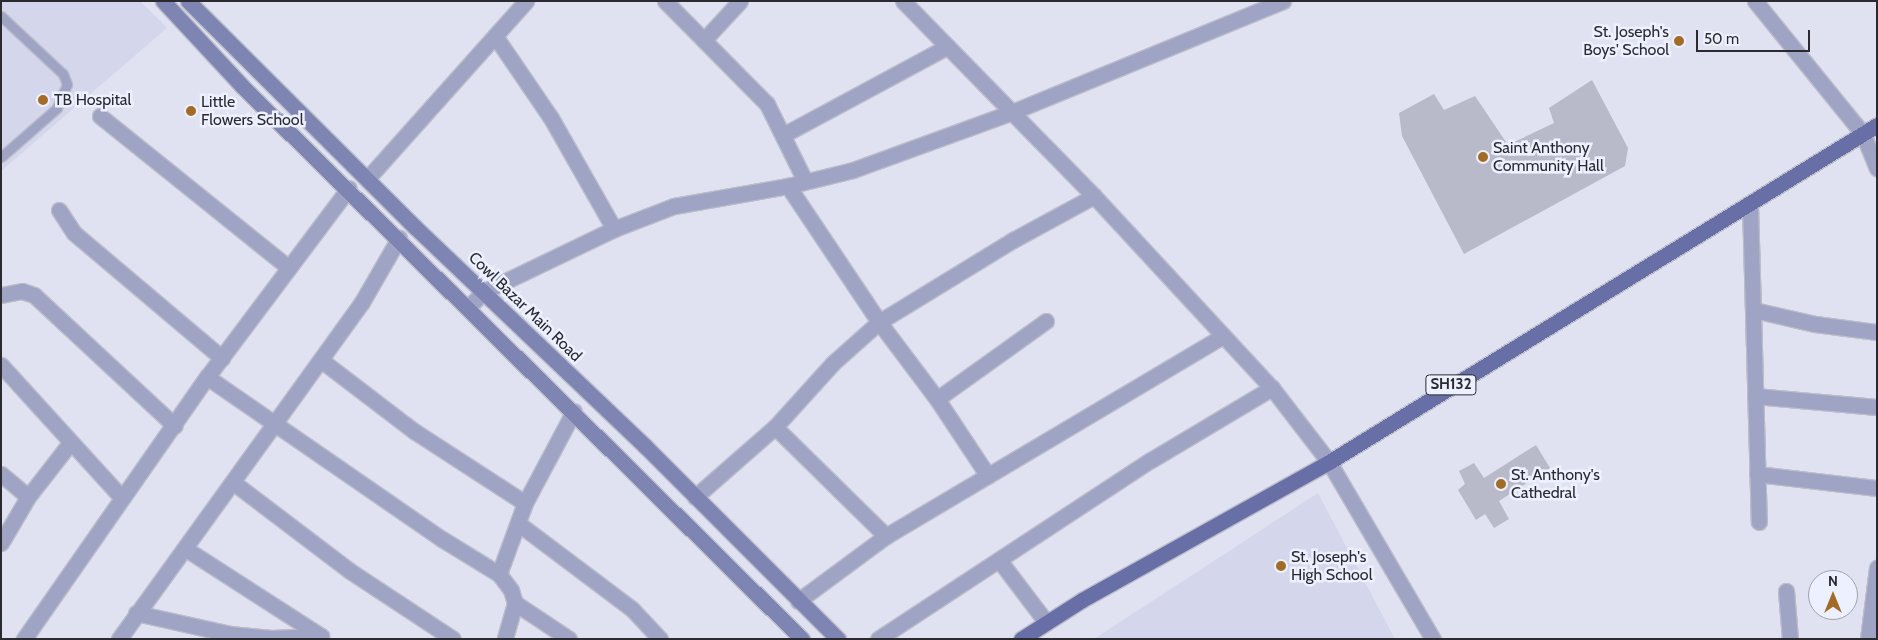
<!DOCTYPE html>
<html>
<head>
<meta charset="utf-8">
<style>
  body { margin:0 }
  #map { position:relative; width:1878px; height:640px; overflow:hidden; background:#e0e2f1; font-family:Cabin,sans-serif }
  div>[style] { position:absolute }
  .built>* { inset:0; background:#d4d6ec }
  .building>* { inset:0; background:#b8bac9 }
  .roads { filter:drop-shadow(1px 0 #bcbdca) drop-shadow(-1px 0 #bcbdca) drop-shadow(0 1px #bcbdca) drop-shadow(0 -1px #bcbdca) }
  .lane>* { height:9px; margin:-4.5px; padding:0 4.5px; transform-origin:4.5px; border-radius:4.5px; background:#9fa4c4 }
  .street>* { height:15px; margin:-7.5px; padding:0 7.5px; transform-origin:7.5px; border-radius:7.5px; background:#9fa4c4 }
  .secondary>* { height:15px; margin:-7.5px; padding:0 7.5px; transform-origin:7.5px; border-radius:7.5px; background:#7f85b3 }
  .primary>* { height:15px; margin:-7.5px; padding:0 7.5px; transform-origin:7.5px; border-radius:7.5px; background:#686ea6 }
  .dots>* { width:14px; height:14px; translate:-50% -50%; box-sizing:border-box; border:2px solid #edf0ff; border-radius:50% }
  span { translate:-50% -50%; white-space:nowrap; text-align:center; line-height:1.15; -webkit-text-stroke:5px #edf0ff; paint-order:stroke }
  .shield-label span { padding:1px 4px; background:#edf0ff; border:1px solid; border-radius:4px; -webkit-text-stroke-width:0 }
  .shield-label { font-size:15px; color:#2a2a30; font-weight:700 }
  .poi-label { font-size:16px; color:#2a2a30 }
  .right { translate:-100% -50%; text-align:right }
  .left { translate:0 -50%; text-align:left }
  .street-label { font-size:16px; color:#2a2a30 }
  .frame { position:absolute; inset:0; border:2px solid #2a2a30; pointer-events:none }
  .north { position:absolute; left:1808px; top:570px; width:50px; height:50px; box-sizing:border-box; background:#edf0ff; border:1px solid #9fa1ac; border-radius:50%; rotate:0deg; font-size:14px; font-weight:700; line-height:20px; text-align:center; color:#2a2a30 }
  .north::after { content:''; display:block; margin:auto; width:18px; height:22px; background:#a26c26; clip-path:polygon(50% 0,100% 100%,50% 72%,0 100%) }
  .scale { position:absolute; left:1696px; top:30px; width:114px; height:22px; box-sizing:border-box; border:2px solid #2a2a30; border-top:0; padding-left:6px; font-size:15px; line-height:18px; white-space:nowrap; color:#2a2a30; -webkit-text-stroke:4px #edf0ff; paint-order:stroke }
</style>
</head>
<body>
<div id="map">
  <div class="built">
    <i style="clip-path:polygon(1px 1px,140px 1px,167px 28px,1px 171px)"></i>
    <i style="clip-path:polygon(1318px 493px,1395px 639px,1094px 639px)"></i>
  </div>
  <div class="building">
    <i style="clip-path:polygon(1592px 80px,1628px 148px,1625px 166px,1464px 254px,1402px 136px,1399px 113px,1434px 94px,1444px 110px,1475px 96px,1508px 145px,1554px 123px,1549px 108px)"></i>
    <i style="clip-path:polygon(1536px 445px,1550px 468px,1499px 501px,1509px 519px,1494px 528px,1485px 514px,1476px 520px,1458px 490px,1465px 484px,1459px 471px,1474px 463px,1484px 478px)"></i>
  </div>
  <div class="roads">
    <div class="lane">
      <i style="left:1px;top:16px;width:85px;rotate:43.1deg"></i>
      <i style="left:63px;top:74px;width:11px;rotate:68deg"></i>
      <i style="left:67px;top:84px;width:26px;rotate:113deg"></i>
      <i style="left:57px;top:108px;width:74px;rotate:138.8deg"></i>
    </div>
    <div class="street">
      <i style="left:665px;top:1px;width:145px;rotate:45.3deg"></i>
      <i style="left:767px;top:104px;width:86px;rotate:63.7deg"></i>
      <i style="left:903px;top:1px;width:273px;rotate:45.6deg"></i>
      <i style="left:1094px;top:196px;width:262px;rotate:47.2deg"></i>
      <i style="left:1272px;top:388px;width:93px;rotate:52.4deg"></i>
      <i style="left:1329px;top:462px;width:205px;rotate:59.6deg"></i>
      <i style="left:1755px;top:1px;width:171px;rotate:50.9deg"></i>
      <i style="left:1863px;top:134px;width:37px;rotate:68deg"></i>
      <i style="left:495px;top:36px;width:99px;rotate:55.7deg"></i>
      <i style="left:551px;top:118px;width:128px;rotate:60.4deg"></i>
      <i style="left:704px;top:40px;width:53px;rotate:-47.3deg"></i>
      <i style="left:100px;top:116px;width:241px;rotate:38.8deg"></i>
      <i style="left:783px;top:135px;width:187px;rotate:-28.3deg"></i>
      <i style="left:367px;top:179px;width:239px;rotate:-48.2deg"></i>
      <i style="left:788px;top:186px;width:164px;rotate:56.2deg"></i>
      <i style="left:879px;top:322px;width:96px;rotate:53deg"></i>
      <i style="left:937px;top:399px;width:92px;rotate:56.5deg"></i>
      <i style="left:1750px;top:205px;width:317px;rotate:88.4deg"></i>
      <i style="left:59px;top:210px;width:27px;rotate:57deg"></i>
      <i style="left:74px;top:233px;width:194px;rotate:40.2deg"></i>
      <i style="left:1px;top:295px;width:21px;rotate:-11deg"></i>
      <i style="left:22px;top:291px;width:13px;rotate:18deg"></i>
      <i style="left:34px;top:295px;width:192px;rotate:42.9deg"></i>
      <i style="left:469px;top:307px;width:21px;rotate:-47deg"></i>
      <i style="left:483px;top:292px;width:145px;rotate:-25.7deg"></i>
      <i style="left:614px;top:229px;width:64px;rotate:-21deg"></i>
      <i style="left:674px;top:206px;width:116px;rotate:-10deg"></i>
      <i style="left:788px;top:186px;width:67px;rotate:-13.8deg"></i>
      <i style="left:853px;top:170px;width:169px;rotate:-20deg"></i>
      <i style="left:1012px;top:112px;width:293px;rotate:-22.3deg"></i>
      <i style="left:1754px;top:310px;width:63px;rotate:12.9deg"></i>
      <i style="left:1815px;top:324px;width:63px;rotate:7.4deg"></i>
      <i style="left:321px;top:360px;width:117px;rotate:37.4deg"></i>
      <i style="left:414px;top:431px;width:132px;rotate:33deg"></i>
      <i style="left:1px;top:365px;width:178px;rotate:47.7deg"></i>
      <i style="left:207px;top:377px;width:285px;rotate:34.6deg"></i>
      <i style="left:442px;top:539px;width:67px;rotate:31.6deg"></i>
      <i style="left:499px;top:574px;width:20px;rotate:53deg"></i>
      <i style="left:511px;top:590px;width:14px;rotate:73deg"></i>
      <i style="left:515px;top:603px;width:37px;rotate:106deg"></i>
      <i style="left:1755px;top:396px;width:122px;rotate:5.2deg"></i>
      <i style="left:937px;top:399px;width:134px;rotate:-35.6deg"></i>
      <i style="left:775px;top:427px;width:156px;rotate:44.5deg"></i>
      <i style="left:1px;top:474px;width:35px;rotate:40deg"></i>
      <i style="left:1757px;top:474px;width:121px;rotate:6.7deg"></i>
      <i style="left:234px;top:483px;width:146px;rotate:37.2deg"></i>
      <i style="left:350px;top:571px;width:123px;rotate:33.4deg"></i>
      <i style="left:695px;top:497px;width:106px;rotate:-41.2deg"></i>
      <i style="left:775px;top:427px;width:86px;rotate:-47.8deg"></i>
      <i style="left:833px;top:363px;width:62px;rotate:-41.7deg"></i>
      <i style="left:879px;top:322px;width:157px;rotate:-31.5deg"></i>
      <i style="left:1013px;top:240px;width:92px;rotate:-28.5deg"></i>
      <i style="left:519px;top:524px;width:141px;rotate:37deg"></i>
      <i style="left:632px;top:609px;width:41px;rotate:47deg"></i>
      <i style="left:1px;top:543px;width:53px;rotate:-59.6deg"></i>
      <i style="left:28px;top:497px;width:68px;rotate:-52.1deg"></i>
      <i style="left:186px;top:549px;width:161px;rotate:32.8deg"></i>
      <i style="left:999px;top:560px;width:78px;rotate:52.8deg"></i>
      <i style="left:499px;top:574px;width:76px;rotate:-69.9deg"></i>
      <i style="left:525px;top:503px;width:104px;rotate:-62deg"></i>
      <i style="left:1786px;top:591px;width:48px;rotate:85.2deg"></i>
      <i style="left:798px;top:601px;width:109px;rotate:-36.5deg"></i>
      <i style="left:886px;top:536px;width:392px;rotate:-30.7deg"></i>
      <i style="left:515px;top:603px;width:65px;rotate:33.7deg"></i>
      <i style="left:136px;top:613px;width:96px;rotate:12.6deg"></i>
      <i style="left:230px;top:634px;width:41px;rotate:5.6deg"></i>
      <i style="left:271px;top:638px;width:50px;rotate:-2.3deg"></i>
      <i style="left:24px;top:639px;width:320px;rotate:-55.1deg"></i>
      <i style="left:207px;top:377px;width:236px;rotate:-53.1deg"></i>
      <i style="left:119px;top:639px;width:415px;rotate:-54.2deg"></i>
      <i style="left:362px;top:302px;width:74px;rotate:-60deg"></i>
      <i style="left:878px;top:639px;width:326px;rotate:-33.3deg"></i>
      <i style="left:1151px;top:460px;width:141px;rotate:-30.8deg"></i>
      <i style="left:1868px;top:639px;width:72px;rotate:-82.8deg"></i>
    </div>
    <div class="secondary">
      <i style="left:163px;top:1px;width:116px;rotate:47.1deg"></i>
      <i style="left:242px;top:86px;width:787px;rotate:44.64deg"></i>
      <i style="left:188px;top:1px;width:320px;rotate:44.9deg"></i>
      <i style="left:415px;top:227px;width:318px;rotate:43.6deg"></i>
      <i style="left:645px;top:446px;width:273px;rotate:45deg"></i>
    </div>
    <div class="primary">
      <i style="left:1021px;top:639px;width:72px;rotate:-32.6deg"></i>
      <i style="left:1082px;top:600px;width:283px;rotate:-29.2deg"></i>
      <i style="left:1329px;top:462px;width:643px;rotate:-31.59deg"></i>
    </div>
  </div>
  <div class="dots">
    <i style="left:1679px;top:41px;background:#a26c26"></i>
    <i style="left:43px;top:100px;background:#a26c26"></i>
    <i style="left:191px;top:111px;background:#a26c26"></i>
    <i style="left:1483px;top:157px;background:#a26c26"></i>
    <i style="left:1501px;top:484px;background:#a26c26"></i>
    <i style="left:1281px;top:566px;background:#a26c26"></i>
  </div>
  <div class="shield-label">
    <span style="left:1451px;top:385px">SH132</span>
  </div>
  <div class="poi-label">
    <span class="right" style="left:1669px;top:41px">St. Joseph's<br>Boys' School</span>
    <span class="left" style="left:54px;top:100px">TB Hospital</span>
    <span class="left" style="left:201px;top:111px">Little<br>Flowers School</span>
    <span class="left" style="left:1493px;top:157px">Saint Anthony<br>Community Hall</span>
    <span class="left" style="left:1511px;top:484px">St. Anthony's<br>Cathedral</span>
    <span class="left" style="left:1291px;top:566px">St. Joseph's<br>High School</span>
  </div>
  <div class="street-label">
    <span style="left:525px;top:307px;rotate:44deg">Cowl Bazar Main Road</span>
  </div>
  <div class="frame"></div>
  <div class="north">N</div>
  <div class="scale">50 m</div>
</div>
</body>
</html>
